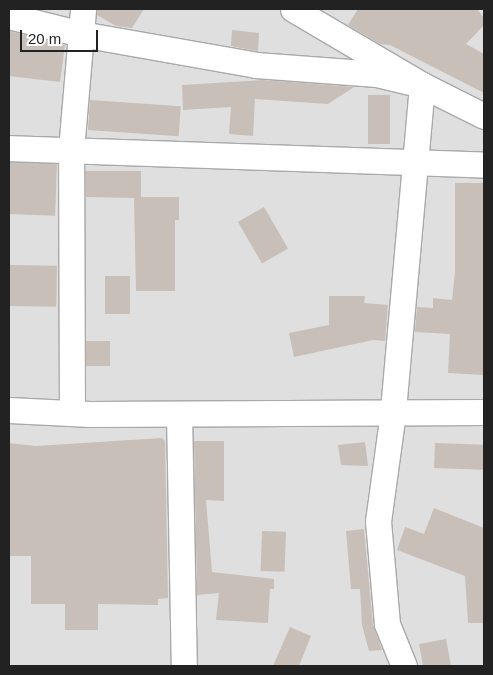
<!DOCTYPE html>
<html>
<head>
<meta charset="utf-8">
<style>
  body { margin:0 }
  #map { position:relative; width:493px; height:675px; overflow:hidden; background:#f2efe9; font-family:Helvetica,sans-serif }
  div>[style] { position:absolute }
  .residential>* { inset:0; background:#e0dfdf; transform-origin:0 0 }
  .building>* { inset:0; background:#c7bfb8; transform-origin:0 0 }
  .roads { filter:drop-shadow(1px 0 #a9a9a9) drop-shadow(-1px 0 #a9a9a9) drop-shadow(0 1px #a9a9a9) drop-shadow(0 -1px #a9a9a9) }
  .minor>* { height:25px; margin:-12.5px; padding:0 12.5px; transform-origin:12.5px; border-radius:12.5px; background:#fff }
  span { translate:-50% -50%; white-space:nowrap; text-align:center; line-height:1.15; -webkit-text-stroke:4.5px #fff; paint-order:stroke }
  .frame { position:absolute; inset:0; border:10px solid #222; pointer-events:none }
  .scale { position:absolute; left:20px; top:30px; width:78px; height:22px; box-sizing:border-box; border:2px solid #222; border-top:0; padding-left:6px; font-size:15px; line-height:18px; white-space:nowrap; color:#222; -webkit-text-stroke:4px #fff; paint-order:stroke }
</style>
</head>
<body>
<div id="map">
  <div class="residential">
    <i style="left:9px;top:9px;width:475px;height:657px"></i>
  </div>
  <div class="building">
    <i style="clip-path:polygon(97px 9px,144px 9px,132px 28px,116px 26px,97px 15px)"></i>
    <i style="clip-path:polygon(358px 9px,477px 9px,484px 18px,484px 25px,466px 44px,484px 54px,484px 93px,390px 45px,380px 44px,348px 25px)"></i>
    <i style="clip-path:polygon(232px 30px,259px 33px,258px 51px,231px 46px)"></i>
    <i style="clip-path:polygon(9px 31px,65px 45px,60px 82px,9px 76px)"></i>
    <i style="clip-path:polygon(264px 80px,354px 87px,328px 104px,255px 99px,253px 136px,229px 134px,231px 107px,183px 110px,182px 85px)"></i>
    <i style="left:368px;top:95px;width:22px;height:49px"></i>
    <i style="left:90px;top:100px;width:91px;height:30px;rotate:4deg"></i>
    <i style="left:9px;top:162px;width:48px;height:52px;rotate:2deg"></i>
    <i style="clip-path:polygon(85px 171px,141px 171px,141px 197px,179px 197px,179px 220px,175px 220px,175px 291px,136px 291px,134px 198px,86px 197px)"></i>
    <i style="clip-path:polygon(455px 183px,484px 183px,484px 375px,448px 373px,450px 334px,415px 332px,417px 307px,433px 308px,433px 298px,452px 300px,455px 272px)"></i>
    <i style="left:264px;top:207px;width:48px;height:30px;rotate:60deg"></i>
    <i style="left:9px;top:265px;width:48px;height:41px;rotate:1deg"></i>
    <i style="left:105px;top:276px;width:25px;height:38px"></i>
    <i style="clip-path:polygon(329px 296px,365px 296px,364px 303px,388px 305px,385px 341px,373px 340px,294px 357px,289px 333px,329px 325px)"></i>
    <i style="left:86px;top:341px;width:24px;height:25px"></i>
    <i style="clip-path:polygon(162px 438px,165px 441px,168px 598px,158px 599px,158px 605px,98px 604px,98px 630px,65px 630px,65px 604px,31px 604px,31px 556px,9px 556px,9px 443px,36px 446px)"></i>
    <i style="clip-path:polygon(194px 441px,224px 441px,224px 501px,206px 500px,212px 572px,274px 579px,274px 589px,270px 589px,268px 623px,216px 620px,219px 593px,197px 595px)"></i>
    <i style="clip-path:polygon(365px 442px,368px 466px,341px 465px,338px 445px)"></i>
    <i style="left:435px;top:443px;width:49px;height:25px;rotate:2deg"></i>
    <i style="clip-path:polygon(434px 508px,484px 528px,484px 623px,468px 623px,465px 576px,397px 550px,405px 527px,424px 534px)"></i>
    <i style="clip-path:polygon(364px 529px,373px 625px,382px 650px,369px 651px,362px 625px,360px 589px,351px 589px,346px 531px)"></i>
    <i style="left:262px;top:531px;width:24px;height:40px;rotate:2deg"></i>
    <i style="clip-path:polygon(290px 627px,311px 636px,299px 666px,273px 666px)"></i>
    <i style="clip-path:polygon(446px 639px,451px 666px,423px 666px,419px 644px)"></i>
  </div>
  <div class="roads">
    <div class="minor">
      <i style="left:293px;top:9px;width:150px;rotate:30.5deg"></i>
      <i style="left:422px;top:85px;width:69px;rotate:26.6deg"></i>
      <i style="left:9px;top:16px;width:74px;rotate:14deg"></i>
      <i style="left:81px;top:34px;width:178px;rotate:10deg"></i>
      <i style="left:256px;top:65px;width:121px;rotate:4.3deg"></i>
      <i style="left:377px;top:74px;width:46px;rotate:13.7deg"></i>
      <i style="left:422px;top:85px;width:328px;rotate:95.1deg"></i>
      <i style="left:393px;top:412px;width:110px;rotate:97.8deg"></i>
      <i style="left:378px;top:521px;width:103px;rotate:85deg"></i>
      <i style="left:387px;top:624px;width:45px;rotate:68deg"></i>
      <i style="left:9px;top:148px;width:475px;rotate:2deg"></i>
      <i style="left:9px;top:410px;width:81px;rotate:2.8deg"></i>
      <i style="left:90px;top:414px;width:394px;rotate:-0.3deg"></i>
      <i style="left:72px;top:413px;width:263px;rotate:-90.2deg"></i>
      <i style="left:71px;top:150px;width:142px;rotate:-85.1deg"></i>
      <i style="left:179px;top:414px;width:252px;rotate:88.9deg"></i>
    </div>
  </div>
  <div class="frame"></div>
  <div class="scale">20 m</div>
</div>
</body>
</html>
